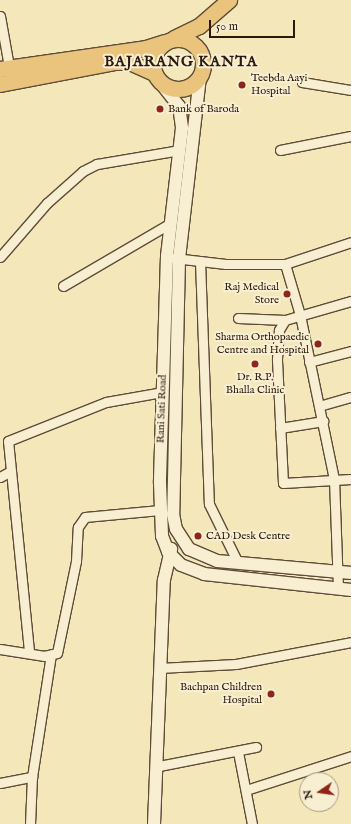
<!DOCTYPE html>
<html>
<head>
<meta charset="utf-8">
<style>
  body { margin:0 }
  #map { position:relative; width:351px; height:824px; overflow:hidden; background:#f4e7ba; font-family:"IM FELL English",serif }
  div>[style] { position:absolute }
  .roads { filter:drop-shadow(1px 0 #5e4c39) drop-shadow(-1px 0 #5e4c39) drop-shadow(0 1px #5e4c39) drop-shadow(0 -1px #5e4c39) }
  .minor>* { height:9px; margin:-4.5px; padding:0 4.5px; transform-origin:4.5px; border-radius:4.5px; background:#f8efd2 }
  .tertiary>* { height:12px; margin:-6px; padding:0 6px; transform-origin:6px; border-radius:6px; background:#f8efd2 }
  .primary>* { height:15px; margin:-7.5px; padding:0 7.5px; transform-origin:7.5px; border-radius:7.5px; background:#eac47d }
  .primary>.ring { margin:-7.5px; padding:0; box-sizing:content-box; background:none; border:15px solid #eac47d; border-radius:50% }
  .dots>* { width:11px; height:11px; translate:-50% -50%; box-sizing:border-box; border:2px solid #f8efd2; border-radius:50% }
  span { translate:-50% -50%; white-space:nowrap; text-align:center; line-height:1.15; -webkit-text-stroke:4px #f8efd2; paint-order:stroke }
  .poi-label { font-size:11px; color:#2c190e }
  .left { translate:0 -50%; text-align:left }
  .right { translate:-100% -50%; text-align:right }
  .street-label { font-size:11px; color:#2c190e }
  .district-label { font-size:15px; color:#2c190e; font-weight:700; letter-spacing:1px }
  .north { position:absolute; left:299px; top:772px; width:40px; height:40px; box-sizing:border-box; background:#f8efd2; border:1px solid #a69984; border-radius:50%; rotate:257deg; font-size:11px; font-weight:700; line-height:16px; text-align:center; color:#2c190e }
  .north::after { content:''; display:block; margin:auto; width:14px; height:18px; background:#8f2418; clip-path:polygon(50% 0,100% 100%,50% 72%,0 100%) }
  .scale { position:absolute; left:209px; top:20px; width:86px; height:18px; box-sizing:border-box; border:2px solid #2c190e; border-top:0; padding-left:5px; font-size:12px; line-height:14px; white-space:nowrap; color:#2c190e; -webkit-text-stroke:3px #f8efd2; paint-order:stroke }
</style>
</head>
<body>
<div id="map">
  <div class="roads">
    <div class="minor">
      <i style="left:0;top:16px;width:57px;rotate:79.9deg"></i>
      <i style="left:302px;top:82px;width:50px;rotate:9.3deg"></i>
      <i style="left:280px;top:150px;width:72px;rotate:-11.2deg"></i>
      <i style="left:0;top:257px;width:72px;rotate:-49deg"></i>
      <i style="left:47px;top:203px;width:48px;rotate:-41.6deg"></i>
      <i style="left:83px;top:171px;width:16px;rotate:-27deg"></i>
      <i style="left:97px;top:164px;width:84px;rotate:-9.6deg"></i>
      <i style="left:174px;top:258px;width:52px;rotate:6.6deg"></i>
      <i style="left:226px;top:264px;width:59px"></i>
      <i style="left:285px;top:264px;width:70px;rotate:-18.4deg"></i>
      <i style="left:200px;top:261px;width:243px;rotate:87.9deg"></i>
      <i style="left:209px;top:504px;width:66px;rotate:63.8deg"></i>
      <i style="left:285px;top:264px;width:53px;rotate:73.6deg"></i>
      <i style="left:300px;top:315px;width:167px;rotate:78.3deg"></i>
      <i style="left:334px;top:479px;width:110px;rotate:87.9deg"></i>
      <i style="left:63px;top:286px;width:125px;rotate:-30.3deg"></i>
      <i style="left:238px;top:318px;width:47px;rotate:2.4deg"></i>
      <i style="left:285px;top:320px;width:69px;rotate:-16.1deg"></i>
      <i style="left:285px;top:320px;width:12px;rotate:121deg"></i>
      <i style="left:279px;top:330px;width:30px;rotate:94deg"></i>
      <i style="left:277px;top:360px;width:123px;rotate:87.2deg"></i>
      <i style="left:283px;top:483px;width:68px;rotate:-3.4deg"></i>
      <i style="left:309px;top:362px;width:43px;rotate:-14.7deg"></i>
      <i style="left:319px;top:406px;width:33px;rotate:-16deg"></i>
      <i style="left:280px;top:428px;width:44px;rotate:-9.2deg"></i>
      <i style="left:0;top:477px;width:10px;rotate:-29deg"></i>
      <i style="left:0;top:649px;width:45px;rotate:9deg"></i>
      <i style="left:44px;top:656px;width:13px;rotate:-13deg"></i>
      <i style="left:57px;top:653px;width:94px;rotate:-78.3deg"></i>
      <i style="left:76px;top:561px;width:34px;rotate:-87deg"></i>
      <i style="left:78px;top:527px;width:12px;rotate:-55deg"></i>
      <i style="left:85px;top:517px;width:75px;rotate:-5.3deg"></i>
      <i style="left:29px;top:651px;width:211px;rotate:-95.7deg"></i>
      <i style="left:8px;top:441px;width:105px;rotate:-21.7deg"></i>
      <i style="left:106px;top:402px;width:58px;rotate:-10deg"></i>
      <i style="left:159px;top:668px;width:77px;rotate:-3deg"></i>
      <i style="left:236px;top:664px;width:117px;rotate:-10.8deg"></i>
      <i style="left:238px;top:752px;width:73px;rotate:79deg"></i>
      <i style="left:159px;top:766px;width:99px;rotate:-11.1deg"></i>
      <i style="left:0;top:783px;width:33px;rotate:-11deg"></i>
      <i style="left:32px;top:777px;width:124px;rotate:-81.2deg"></i>
      <i style="left:246px;top:790px;width:110px;rotate:-17.9deg"></i>
      <i style="left:30px;top:824px;width:47px;rotate:-87.6deg"></i>
    </div>
    <div class="tertiary">
      <i style="left:200px;top:77px;width:183px;rotate:96.6deg"></i>
      <i style="left:179px;top:259px;width:255px;rotate:91.3deg"></i>
      <i style="left:173px;top:514px;width:15px;rotate:79deg"></i>
      <i style="left:176px;top:529px;width:24px;rotate:57deg"></i>
      <i style="left:189px;top:549px;width:30px;rotate:23deg"></i>
      <i style="left:217px;top:561px;width:135px;rotate:5.1deg"></i>
      <i style="left:160px;top:82px;width:31px;rotate:52deg"></i>
      <i style="left:179px;top:106px;width:22px;rotate:82deg"></i>
      <i style="left:182px;top:128px;width:129px;rotate:96.7deg"></i>
      <i style="left:167px;top:256px;width:227px;rotate:91.8deg"></i>
      <i style="left:160px;top:483px;width:53px;rotate:87.8deg"></i>
      <i style="left:162px;top:536px;width:17px;rotate:69deg"></i>
      <i style="left:168px;top:552px;width:18px;rotate:45deg"></i>
      <i style="left:181px;top:565px;width:25px;rotate:21deg"></i>
      <i style="left:204px;top:574px;width:148px;rotate:6.2deg"></i>
      <i style="left:154px;top:824px;width:244px;rotate:-87.7deg"></i>
      <i style="left:164px;top:580px;width:32px;rotate:-77deg"></i>
    </div>
    <div class="primary">
      <i style="left:174px;top:38px;width:28px;rotate:-26deg"></i>
      <i style="left:199px;top:26px;width:40px;rotate:-41deg"></i>
      <i class="ring" style="left:153px;top:39px;width:35px;height:35px"></i>
      <i style="left:0;top:69px;width:148px;rotate:-8.2deg"></i>
      <i style="left:146px;top:48px;width:19px;rotate:-18deg"></i>
      <i style="left:0;top:84px;width:116px;rotate:-10.9deg"></i>
      <i style="left:114px;top:62px;width:15px"></i>
      <i style="left:129px;top:62px;width:27px;rotate:24deg"></i>
    </div>
  </div>
  <div class="dots">
    <i style="left:242px;top:85px;background:#8f2418"></i>
    <i style="left:160px;top:109px;background:#8f2418"></i>
    <i style="left:287px;top:294px;background:#8f2418"></i>
    <i style="left:318px;top:344px;background:#8f2418"></i>
    <i style="left:255px;top:364px;background:#8f2418"></i>
    <i style="left:198px;top:536px;background:#8f2418"></i>
    <i style="left:271px;top:694px;background:#8f2418"></i>
  </div>
  <div class="poi-label">
    <span class="left" style="left:251px;top:85px">Teebda Aayi<br>Hospital</span>
    <span class="left" style="left:168px;top:109px">Bank of Baroda</span>
    <span class="right" style="left:279px;top:294px">Raj Medical<br>Store</span>
    <span class="right" style="left:309px;top:344px">Sharma Orthopaedic<br>Centre and Hospital</span>
    <span style="left:255px;top:384px">Dr. R.P.<br>Bhalla Clinic</span>
    <span class="left" style="left:206px;top:536px">CAD Desk Centre</span>
    <span class="right" style="left:262px;top:694px">Bachpan Children<br>Hospital</span>
  </div>
  <div class="street-label">
    <span style="left:162px;top:409px;rotate:-88deg">Rani Sati Road</span>
  </div>
  <div class="district-label">
    <span style="left:181px;top:62px">BAJARANG KANTA</span>
  </div>
  <div class="north">N</div>
  <div class="scale">50 m</div>
</div>
</body>
</html>
